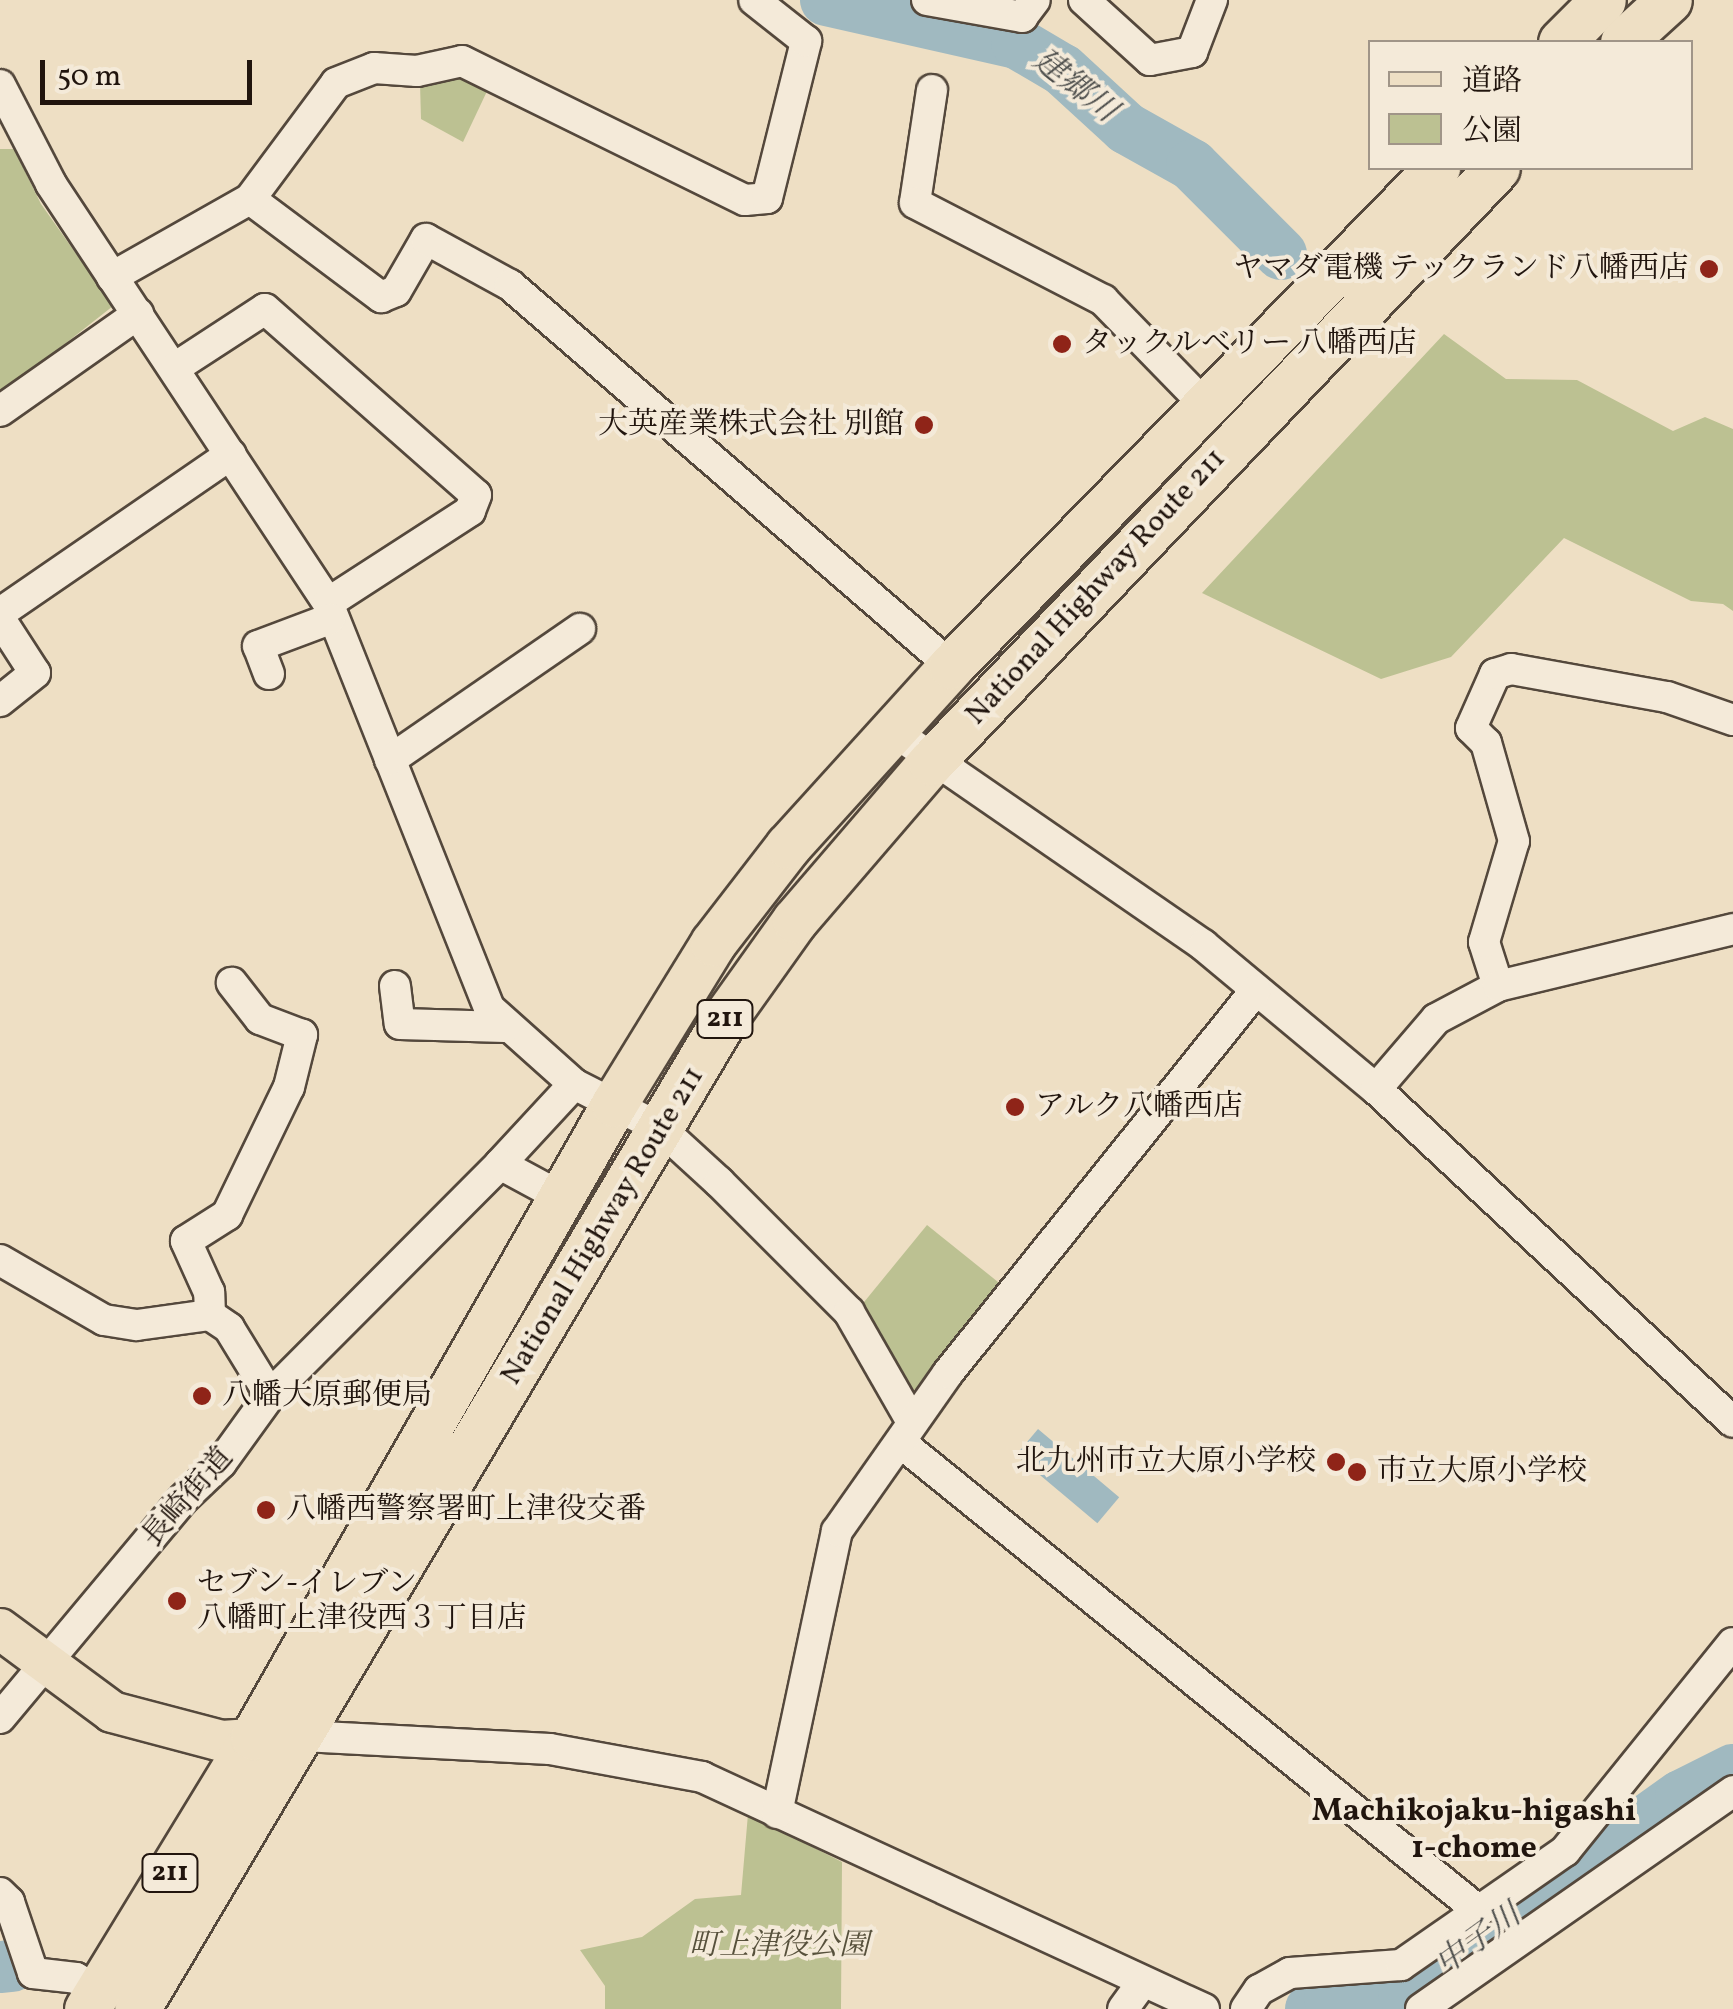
<!DOCTYPE html>
<html>
<head>
<meta charset="utf-8">
<style>
  body { margin:0 }
  #map { position:relative; width:1733px; height:2009px; overflow:hidden; background:#eedfc4; font-family:Vollkorn,"Noto Serif JP",serif }
  div>[style] { position:absolute }
  .green>* { inset:0; background:#bcc192 }
  .water>* { inset:0; background:#a0b9c0; transform-origin:0 0 }
  .river>* { height:52px; margin:-26px; padding:0 26px; transform-origin:26px; border-radius:26px; background:#a0b9c0 }
  .roads { filter:drop-shadow(2px 0 #54483c) drop-shadow(-2px 0 #54483c) drop-shadow(0 2px #54483c) drop-shadow(0 -2px #54483c) }
  .minor>* { height:30px; margin:-15px; padding:0 15px; transform-origin:15px; border-radius:15px; background:#f4ead9 }
  .major>* { height:40px; margin:-20px; padding:0 20px; transform-origin:20px; border-radius:20px; background:#eedfc4 }
  .highway>* { height:45px; margin:-22.5px; padding:0 22.5px; transform-origin:22.5px; border-radius:22.5px; background:#eedfc4 }
  .dots>* { width:28px; height:28px; translate:-50% -50%; box-sizing:border-box; border:5px solid #f4ead9; border-radius:50% }
  span { translate:-50% -50%; white-space:nowrap; text-align:center; line-height:1.15; -webkit-text-stroke:8px #f4ead9; paint-order:stroke }
  .shield-label span { padding:2px 8px; background:#f4ead9; border:2px solid; border-radius:8px; -webkit-text-stroke-width:0 }
  .shield-label { font-size:28px; color:#21150e; font-weight:700 }
  .poi-label { font-size:30px; color:#21150e }
  .right { translate:-100% -50%; text-align:right }
  .left { translate:0 -50%; text-align:left }
  .street-label { font-size:30px; color:#21150e }
  .park-label { font-size:30px; color:#57513c; font-style:italic }
  .water-label { font-size:32px; color:#4d4e4c; font-style:italic }
  .neighbourhood-label { font-size:32px; color:#21150e; font-weight:700 }
  .legend { position:absolute; left:1368px; top:40px; width:325px; height:130px; box-sizing:border-box; background:#f4ead9; border:2px solid #a09588; margin:0; padding:12px 18px; list-style:none; font-size:30px; color:#21150e }
  .legend li { display:flex; align-items:center; gap:20px; height:50px }
  .legend b { width:50px; border:2px solid #a09588 }
  .scale { position:absolute; left:40px; top:60px; width:212px; height:45px; box-sizing:border-box; border:5px solid #21150e; border-top:0; padding-left:12px; font-size:30px; line-height:35px; white-space:nowrap; color:#21150e; -webkit-text-stroke:8px #f4ead9; paint-order:stroke }
</style>
</head>
<body>
<div id="map">
  <div class="green">
    <i style="clip-path:polygon(459px 71px,489px 87px,463px 142px,421px 119px,420px 83px)"></i>
    <i style="clip-path:polygon(0 149px,14px 149px,41px 204px,113px 306px,0 395px)"></i>
    <i style="clip-path:polygon(1444px 334px,1506px 379px,1577px 380px,1673px 431px,1705px 417px,1733px 429px,1733px 611px,1723px 604px,1691px 601px,1564px 538px,1451px 657px,1381px 679px,1202px 593px)"></i>
    <i style="clip-path:polygon(927px 1225px,1003px 1286px,924px 1387px,908px 1391px,860px 1307px)"></i>
    <i style="clip-path:polygon(748px 1814px,842px 1862px,841px 2009px,605px 2009px,605px 1986px,580px 1950px,642px 1937px,695px 1899px,741px 1895px)"></i>
  </div>
  <div class="water">
    <i style="left:1038px;top:1429px;width:106px;height:34px;rotate:40deg"></i>
  </div>
  <div class="river">
    <i style="left:826px;top:0;width:196px;rotate:12.7deg"></i>
    <i style="left:1017px;top:43px;width:53px;rotate:30.4deg"></i>
    <i style="left:1063px;top:70px;width:86px;rotate:42.6deg"></i>
    <i style="left:1126px;top:128px;width:76px;rotate:29.3deg"></i>
    <i style="left:1192px;top:165px;width:126px;rotate:45deg"></i>
    <i style="left:0;top:1967px;width:12px;rotate:-5deg"></i>
    <i style="left:1311px;top:2009px;width:21px;rotate:-28deg"></i>
    <i style="left:1330px;top:1999px;width:74px;rotate:-3.9deg"></i>
    <i style="left:1404px;top:1994px;width:340px;rotate:-35.6deg"></i>
    <i style="left:1681px;top:1796px;width:58px;rotate:-26.6deg"></i>
  </div>
  <div class="roads">
    <div class="minor">
      <i style="left:927px;top:0;width:97px;rotate:10.1deg"></i>
      <i style="left:1022px;top:17px;width:21px;rotate:-53deg"></i>
      <i style="left:1084px;top:0;width:89px;rotate:42.3deg"></i>
      <i style="left:1150px;top:60px;width:43px;rotate:-10.8deg"></i>
      <i style="left:1192px;top:52px;width:56px;rotate:-69deg"></i>
      <i style="left:0;top:85px;width:111px;rotate:62.7deg"></i>
      <i style="left:51px;top:184px;width:502px;rotate:56.53deg"></i>
      <i style="left:328px;top:603px;width:436px;rotate:68.3deg"></i>
      <i style="left:489px;top:1008px;width:114px;rotate:41.8deg"></i>
      <i style="left:574px;top:1084px;width:97px;rotate:27.1deg"></i>
      <i style="left:660px;top:1128px;width:80px;rotate:42.5deg"></i>
      <i style="left:719px;top:1182px;width:184px;rotate:45deg"></i>
      <i style="left:849px;top:1312px;width:127px;rotate:60.2deg"></i>
      <i style="left:932px;top:90px;width:114px;rotate:98.6deg"></i>
      <i style="left:915px;top:203px;width:212px;rotate:27.3deg"></i>
      <i style="left:1103px;top:300px;width:148px;rotate:45.8deg"></i>
      <i style="left:250px;top:199px;width:164px;rotate:36.8deg"></i>
      <i style="left:381px;top:297px;width:16px;rotate:-22deg"></i>
      <i style="left:396px;top:291px;width:60px;rotate:-60deg"></i>
      <i style="left:426px;top:239px;width:96px;rotate:28.7deg"></i>
      <i style="left:510px;top:285px;width:583px;rotate:40.83deg"></i>
      <i style="left:112px;top:277px;width:159px;rotate:-29.5deg"></i>
      <i style="left:250px;top:199px;width:144px;rotate:-53.4deg"></i>
      <i style="left:336px;top:83px;width:41px;rotate:-21.5deg"></i>
      <i style="left:374px;top:68px;width:43px;rotate:4deg"></i>
      <i style="left:417px;top:71px;width:46px;rotate:-12.5deg"></i>
      <i style="left:462px;top:61px;width:315px;rotate:26.2deg"></i>
      <i style="left:745px;top:200px;width:22px;rotate:-5deg"></i>
      <i style="left:767px;top:198px;width:162px;rotate:-76deg"></i>
      <i style="left:806px;top:41px;width:66px;rotate:-141.7deg"></i>
      <i style="left:176px;top:367px;width:106px;rotate:-33.1deg"></i>
      <i style="left:265px;top:309px;width:281px;rotate:41.4deg"></i>
      <i style="left:476px;top:495px;width:17px;rotate:111deg"></i>
      <i style="left:470px;top:511px;width:169px;rotate:147.1deg"></i>
      <i style="left:0;top:411px;width:169px;rotate:-35.1deg"></i>
      <i style="left:0;top:613px;width:280px;rotate:-34.5deg"></i>
      <i style="left:0;top:619px;width:64px;rotate:57.1deg"></i>
      <i style="left:35px;top:673px;width:45px;rotate:141.3deg"></i>
      <i style="left:269px;top:674px;width:30px;rotate:-111deg"></i>
      <i style="left:258px;top:646px;width:77px;rotate:-20.6deg"></i>
      <i style="left:893px;top:731px;width:377px;rotate:34.6deg"></i>
      <i style="left:1203px;top:945px;width:225px;rotate:39.8deg"></i>
      <i style="left:1376px;top:1089px;width:488px;rotate:43deg"></i>
      <i style="left:390px;top:760px;width:231px;rotate:-34.6deg"></i>
      <i style="left:395px;top:986px;width:38px;rotate:83deg"></i>
      <i style="left:400px;top:1024px;width:105px;rotate:1.6deg"></i>
      <i style="left:1498px;top:986px;width:46px;rotate:-107.7deg"></i>
      <i style="left:1484px;top:942px;width:105px;rotate:-73.5deg"></i>
      <i style="left:1514px;top:841px;width:102px;rotate:-105.9deg"></i>
      <i style="left:1486px;top:743px;width:21px;rotate:-135deg"></i>
      <i style="left:1471px;top:728px;width:59px;rotate:-66deg"></i>
      <i style="left:1495px;top:674px;width:17px;rotate:-17deg"></i>
      <i style="left:1511px;top:669px;width:158px;rotate:10.2deg"></i>
      <i style="left:1667px;top:697px;width:70px;rotate:19.2deg"></i>
      <i style="left:1376px;top:1089px;width:92px;rotate:-49.4deg"></i>
      <i style="left:1436px;top:1019px;width:70px;rotate:-28deg"></i>
      <i style="left:1498px;top:986px;width:242px;rotate:-13.6deg"></i>
      <i style="left:500px;top:1164px;width:109px;rotate:-47.2deg"></i>
      <i style="left:0;top:1260px;width:120px;rotate:30deg"></i>
      <i style="left:104px;top:1320px;width:33px;rotate:9deg"></i>
      <i style="left:137px;top:1325px;width:74px;rotate:-7.8deg"></i>
      <i style="left:210px;top:1315px;width:23px;rotate:34deg"></i>
      <i style="left:229px;top:1328px;width:79px;rotate:58.5deg"></i>
      <i style="left:210px;top:1315px;width:23px;rotate:-92deg"></i>
      <i style="left:209px;top:1292px;width:56px;rotate:-114.3deg"></i>
      <i style="left:186px;top:1241px;width:49px;rotate:-32.4deg"></i>
      <i style="left:227px;top:1215px;width:142px;rotate:-64.2deg"></i>
      <i style="left:289px;top:1087px;width:54px;rotate:-76deg"></i>
      <i style="left:302px;top:1035px;width:45px;rotate:-159.1deg"></i>
      <i style="left:260px;top:1019px;width:46px;rotate:-127.9deg"></i>
      <i style="left:901px;top:1443px;width:744px;rotate:39deg"></i>
      <i style="left:0;top:1718px;width:284px;rotate:-50.1deg"></i>
      <i style="left:182px;top:1500px;width:54px;rotate:-43.5deg"></i>
      <i style="left:221px;top:1463px;width:84px;rotate:-54.2deg"></i>
      <i style="left:270px;top:1395px;width:326px;rotate:-45.1deg"></i>
      <i style="left:500px;top:1164px;width:72px;rotate:28.4deg"></i>
      <i style="left:303px;top:1736px;width:247px;rotate:3deg"></i>
      <i style="left:550px;top:1749px;width:155px;rotate:10.4deg"></i>
      <i style="left:702px;top:1777px;width:553px;rotate:24.8deg"></i>
      <i style="left:777px;top:1813px;width:288px;rotate:-78deg"></i>
      <i style="left:837px;top:1531px;width:193px;rotate:-54.9deg"></i>
      <i style="left:948px;top:1373px;width:490px;rotate:-51.2deg"></i>
      <i style="left:0;top:1893px;width:13px;rotate:45deg"></i>
      <i style="left:9px;top:1902px;width:75px;rotate:71.3deg"></i>
      <i style="left:33px;top:1973px;width:43px;rotate:6.6deg"></i>
      <i style="left:76px;top:1978px;width:26px;rotate:32deg"></i>
      <i style="left:1123px;top:2009px;width:34px;rotate:-54deg"></i>
      <i style="left:1246px;top:2009px;width:23px;rotate:-56deg"></i>
      <i style="left:1259px;top:1990px;width:35px;rotate:-29deg"></i>
      <i style="left:1290px;top:1973px;width:111px;rotate:-4.1deg"></i>
      <i style="left:1401px;top:1965px;width:200px;rotate:-34.8deg"></i>
      <i style="left:1565px;top:1851px;width:267px;rotate:-51.1deg"></i>
      <i style="left:1421px;top:2009px;width:381px;rotate:-34.9deg"></i>
    </div>
    <div class="major">
      <i style="left:0;top:1629px;width:139px;rotate:36.5deg"></i>
      <i style="left:112px;top:1712px;width:114px;rotate:14.8deg"></i>
      <i style="left:222px;top:1741px;width:58px;rotate:-3.9deg"></i>
    </div>
    <div class="highway">
      <i style="left:1561px;top:42px;width:59px;rotate:-45deg"></i>
      <i style="left:1623px;top:42px;width:62px;rotate:-42.4deg"></i>
      <i style="left:87px;top:2009px;width:319px;rotate:-58.6deg"></i>
      <i style="left:253px;top:1737px;width:729px;rotate:-60.3deg"></i>
      <i style="left:614px;top:1104px;width:189px;rotate:-58.4deg"></i>
      <i style="left:713px;top:943px;width:123px;rotate:-52.3deg"></i>
      <i style="left:788px;top:846px;width:243px;rotate:-47.8deg"></i>
      <i style="left:951px;top:666px;width:696px;rotate:-45.7deg"></i>
      <i style="left:137px;top:2009px;width:1152px;rotate:-59.32deg"></i>
      <i style="left:725px;top:1018px;width:120px;rotate:-54.5deg"></i>
      <i style="left:795px;top:920px;width:208px;rotate:-49.3deg"></i>
      <i style="left:931px;top:762px;width:820px;rotate:-46.38deg"></i>
    </div>
  </div>
  <div class="dots">
    <i style="left:1709px;top:269px;background:#8f2418"></i>
    <i style="left:1062px;top:344px;background:#8f2418"></i>
    <i style="left:924px;top:425px;background:#8f2418"></i>
    <i style="left:1015px;top:1107px;background:#8f2418"></i>
    <i style="left:202px;top:1396px;background:#8f2418"></i>
    <i style="left:1336px;top:1462px;background:#8f2418"></i>
    <i style="left:1357px;top:1472px;background:#8f2418"></i>
    <i style="left:266px;top:1510px;background:#8f2418"></i>
    <i style="left:177px;top:1601px;background:#8f2418"></i>
  </div>
  <div class="shield-label">
    <span style="left:725px;top:1019px">211</span>
    <span style="left:170px;top:1873px">211</span>
  </div>
  <div class="poi-label">
    <span class="right" style="left:1689px;top:269px">ヤマダ電機 テックランド八幡西店</span>
    <span class="left" style="left:1082px;top:344px">タックルベリー 八幡西店</span>
    <span class="right" style="left:904px;top:425px">大英産業株式会社 別館</span>
    <span class="left" style="left:1035px;top:1107px">アルク八幡西店</span>
    <span class="left" style="left:222px;top:1396px">八幡大原郵便局</span>
    <span class="right" style="left:1316px;top:1462px">北九州市立大原小学校</span>
    <span class="left" style="left:1377px;top:1472px">市立大原小学校</span>
    <span class="left" style="left:286px;top:1510px">八幡西警察署町上津役交番</span>
    <span class="left" style="left:197px;top:1601px">セブン-イレブン<br>八幡町上津役西３丁目店</span>
  </div>
  <div class="street-label">
    <span style="left:1096px;top:587px;rotate:-47deg">National Highway Route 211</span>
    <span style="left:603px;top:1226px;rotate:-59deg">National Highway Route 211</span>
    <span style="left:188px;top:1498px;rotate:-49deg">長崎街道</span>
  </div>
  <div class="park-label">
    <span style="left:779px;top:1946px">町上津役公園</span>
  </div>
  <div class="water-label">
    <span style="left:1074px;top:87px;rotate:38deg">建郷川</span>
    <span style="left:1479px;top:1941px;rotate:-36deg">中子川</span>
  </div>
  <div class="neighbourhood-label">
    <span style="left:1474px;top:1831px">Machikojaku-higashi<br>1-chome</span>
  </div>
  <ul class="legend">
  <li><b style="height:12px;background:#eedfc4"></b>道路</li>
  <li><b style="height:28px;background:#bcc192"></b>公園</li>
  </ul>
  <div class="scale">50 m</div>
</div>
</body>
</html>
